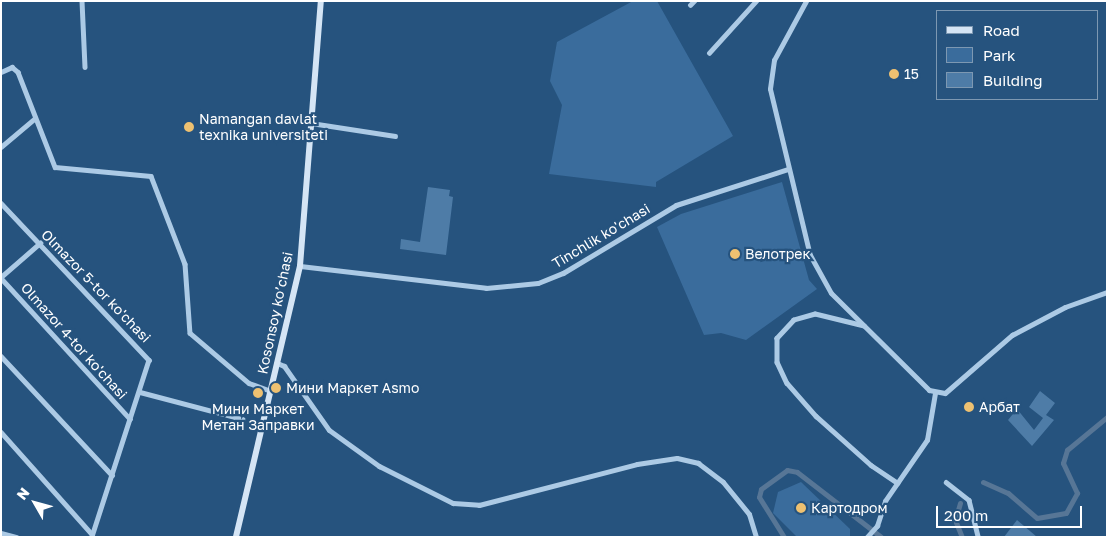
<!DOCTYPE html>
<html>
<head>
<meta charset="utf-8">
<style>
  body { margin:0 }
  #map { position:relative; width:1108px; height:538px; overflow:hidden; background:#26537e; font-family:"Golos Text",sans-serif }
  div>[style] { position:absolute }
  .green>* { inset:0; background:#3a6c9c }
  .canal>* { height:5px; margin:-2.5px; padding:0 2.5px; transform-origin:2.5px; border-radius:2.5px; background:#577696 }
  .building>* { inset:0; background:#4e7ca7 }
  .minor>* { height:4.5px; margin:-2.25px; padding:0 2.25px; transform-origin:2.25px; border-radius:2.25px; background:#accae5 }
  .tertiary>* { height:5px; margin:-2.5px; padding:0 2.5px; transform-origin:2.5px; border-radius:2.5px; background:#accae5 }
  .secondary>* { height:5.5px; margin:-2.75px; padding:0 2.75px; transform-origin:2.75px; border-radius:2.75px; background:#d5e5f5 }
  .dots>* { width:14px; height:14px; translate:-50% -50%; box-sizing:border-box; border:2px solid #26537e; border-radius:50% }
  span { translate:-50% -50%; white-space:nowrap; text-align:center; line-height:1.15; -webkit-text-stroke:4.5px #26537e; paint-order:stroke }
  .poi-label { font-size:14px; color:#fff }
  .left { translate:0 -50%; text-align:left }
  .street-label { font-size:14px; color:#fff }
  .frame { position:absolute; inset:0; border:2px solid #fff; pointer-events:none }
  .legend { position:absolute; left:936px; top:10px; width:162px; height:90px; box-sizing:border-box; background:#26537e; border:1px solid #7d98b2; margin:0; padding:6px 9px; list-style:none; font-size:15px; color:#fff }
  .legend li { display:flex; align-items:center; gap:10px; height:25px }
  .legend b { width:25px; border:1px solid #7d98b2 }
  .north { position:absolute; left:10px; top:478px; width:50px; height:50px; -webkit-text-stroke:4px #26537e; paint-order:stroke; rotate:308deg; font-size:14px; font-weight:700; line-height:20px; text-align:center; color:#fff }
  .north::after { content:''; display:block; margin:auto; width:18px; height:22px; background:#fff; clip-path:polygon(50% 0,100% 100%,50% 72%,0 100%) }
  .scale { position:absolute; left:936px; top:506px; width:146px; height:22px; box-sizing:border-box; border:2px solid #fff; border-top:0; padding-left:6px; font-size:15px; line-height:18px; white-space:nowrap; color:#fff; -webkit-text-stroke:4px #26537e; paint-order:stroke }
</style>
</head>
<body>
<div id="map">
  <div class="green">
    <i style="clip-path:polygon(633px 1px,657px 1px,733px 136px,656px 182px,656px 187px,549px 174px,562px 105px,550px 81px,557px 42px)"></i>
    <i style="clip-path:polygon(782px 182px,809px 280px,817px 289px,746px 340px,721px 333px,704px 335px,657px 227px,681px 214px)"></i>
    <i style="clip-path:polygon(801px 482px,850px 529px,850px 537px,797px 537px,773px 513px,778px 492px)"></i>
  </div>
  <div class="canal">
    <i style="left:983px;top:482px;width:27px;rotate:24deg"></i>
    <i style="left:1008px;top:493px;width:38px;rotate:41deg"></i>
    <i style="left:1037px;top:518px;width:29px;rotate:-10deg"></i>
    <i style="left:1066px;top:513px;width:23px;rotate:-61deg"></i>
    <i style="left:1077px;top:493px;width:33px;rotate:-115deg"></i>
    <i style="left:1063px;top:463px;width:14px;rotate:-73deg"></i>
    <i style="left:1067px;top:450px;width:52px;rotate:-39.5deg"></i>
    <i style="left:960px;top:503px;width:18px;rotate:106deg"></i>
    <i style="left:955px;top:520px;width:18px;rotate:68deg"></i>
    <i style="left:784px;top:537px;width:47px;rotate:-122deg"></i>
    <i style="left:759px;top:497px;width:8px;rotate:-76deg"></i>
    <i style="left:761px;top:489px;width:32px;rotate:-36deg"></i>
    <i style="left:787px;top:470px;width:10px;rotate:11deg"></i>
    <i style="left:797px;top:472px;width:106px;rotate:37.7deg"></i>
  </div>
  <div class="building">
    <i style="clip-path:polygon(428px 187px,450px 190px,449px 196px,453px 197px,446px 255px,400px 249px,401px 239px,420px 242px)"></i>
    <i style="clip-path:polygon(1040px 391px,1055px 403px,1046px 415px,1054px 420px,1032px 446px,1008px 420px,1017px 409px,1034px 430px,1043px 418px,1029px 407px)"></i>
    <i style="clip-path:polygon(1017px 520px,1037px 537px,1004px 537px)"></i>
  </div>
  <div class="minor">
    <i style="left:82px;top:1px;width:66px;rotate:87.4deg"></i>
    <i style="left:690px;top:5px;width:6px;rotate:-45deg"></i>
    <i style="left:709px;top:53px;width:70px;rotate:-47.9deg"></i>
    <i style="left:1px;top:72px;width:12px;rotate:-24deg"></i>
    <i style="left:12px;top:67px;width:8px;rotate:40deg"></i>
    <i style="left:18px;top:72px;width:102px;rotate:68.7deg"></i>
    <i style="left:55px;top:167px;width:96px;rotate:5.4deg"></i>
    <i style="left:151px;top:176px;width:94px;rotate:68.9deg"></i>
    <i style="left:185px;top:264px;width:69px;rotate:85.9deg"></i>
    <i style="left:190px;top:333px;width:77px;rotate:40.3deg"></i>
    <i style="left:249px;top:383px;width:23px;rotate:20deg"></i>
    <i style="left:311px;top:123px;width:85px;rotate:8.8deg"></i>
    <i style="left:1px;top:147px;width:43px;rotate:-40.3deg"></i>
    <i style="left:1px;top:203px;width:216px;rotate:46.7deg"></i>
    <i style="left:149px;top:360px;width:186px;rotate:107.9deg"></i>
    <i style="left:1px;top:277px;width:52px;rotate:-41.1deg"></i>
    <i style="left:1px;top:278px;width:191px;rotate:47.5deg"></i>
    <i style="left:864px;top:326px;width:50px;rotate:-166.2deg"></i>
    <i style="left:815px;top:314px;width:22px;rotate:164deg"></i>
    <i style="left:794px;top:320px;width:25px;rotate:133deg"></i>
    <i style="left:777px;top:338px;width:24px;rotate:90deg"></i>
    <i style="left:777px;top:362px;width:23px;rotate:65deg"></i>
    <i style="left:787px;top:383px;width:44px;rotate:48.7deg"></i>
    <i style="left:816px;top:416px;width:74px;rotate:41.7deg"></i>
    <i style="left:871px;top:465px;width:32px;rotate:34deg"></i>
    <i style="left:1px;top:356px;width:163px;rotate:47deg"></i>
    <i style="left:140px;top:392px;width:106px;rotate:14.8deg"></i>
    <i style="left:1px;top:432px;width:137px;rotate:48.3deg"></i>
    <i style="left:946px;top:482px;width:29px;rotate:38deg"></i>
    <i style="left:969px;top:500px;width:38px;rotate:76deg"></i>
    <i style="left:1px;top:533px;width:16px;rotate:15deg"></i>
    <i style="left:867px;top:537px;width:15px;rotate:-48deg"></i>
    <i style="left:877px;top:526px;width:26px;rotate:-72deg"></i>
    <i style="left:885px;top:501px;width:74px;rotate:-55.5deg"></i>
    <i style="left:927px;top:440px;width:48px;rotate:-80.3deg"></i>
  </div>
  <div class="tertiary">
    <i style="left:806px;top:1px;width:67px;rotate:118.5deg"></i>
    <i style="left:774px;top:60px;width:29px;rotate:98deg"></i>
    <i style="left:770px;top:89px;width:171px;rotate:76.5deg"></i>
    <i style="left:810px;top:255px;width:43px;rotate:61.1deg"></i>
    <i style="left:831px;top:293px;width:138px;rotate:44.7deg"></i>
    <i style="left:929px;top:390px;width:16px;rotate:11deg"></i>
    <i style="left:945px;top:393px;width:89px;rotate:-40.9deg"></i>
    <i style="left:1012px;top:335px;width:60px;rotate:-27.8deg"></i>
    <i style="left:1065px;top:307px;width:45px;rotate:-19.7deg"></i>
    <i style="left:300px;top:266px;width:187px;rotate:6.7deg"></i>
    <i style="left:486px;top:288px;width:52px;rotate:-5.5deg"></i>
    <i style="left:538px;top:283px;width:27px;rotate:-22deg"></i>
    <i style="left:563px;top:273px;width:132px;rotate:-31deg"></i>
    <i style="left:676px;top:205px;width:118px;rotate:-17.8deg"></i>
    <i style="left:277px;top:363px;width:8px;rotate:23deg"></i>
    <i style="left:284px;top:366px;width:78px;rotate:54.9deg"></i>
    <i style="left:329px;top:430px;width:62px;rotate:35.8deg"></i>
    <i style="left:379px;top:466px;width:83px;rotate:26.6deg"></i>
    <i style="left:453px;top:503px;width:26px;rotate:4deg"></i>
    <i style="left:479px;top:505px;width:163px;rotate:-14.5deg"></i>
    <i style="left:637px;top:464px;width:40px;rotate:-8.5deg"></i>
    <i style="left:677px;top:458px;width:22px;rotate:13deg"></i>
    <i style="left:698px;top:463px;width:31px;rotate:37deg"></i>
    <i style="left:723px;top:482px;width:41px;rotate:50.9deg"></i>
    <i style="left:749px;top:514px;width:24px;rotate:73deg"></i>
  </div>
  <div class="secondary">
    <i style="left:236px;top:537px;width:278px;rotate:-76.7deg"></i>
    <i style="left:300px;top:266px;width:266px;rotate:-85.5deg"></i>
  </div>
  <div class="dots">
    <i style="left:894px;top:74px;background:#eec171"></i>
    <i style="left:189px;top:127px;background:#eec171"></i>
    <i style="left:735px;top:254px;background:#eec171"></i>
    <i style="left:276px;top:388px;background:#eec171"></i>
    <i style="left:258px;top:393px;background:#eec171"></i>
    <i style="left:969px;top:407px;background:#eec171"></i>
    <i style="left:801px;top:508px;background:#eec171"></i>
  </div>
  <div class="poi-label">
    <span class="left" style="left:904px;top:74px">15</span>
    <span class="left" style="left:199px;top:127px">Namangan davlat<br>texnika universiteti</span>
    <span class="left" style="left:745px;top:254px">Велотрек</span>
    <span class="left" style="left:286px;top:388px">Мини Маркет Asmo</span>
    <span class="left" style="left:979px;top:407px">Арбат</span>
    <span style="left:258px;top:417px">Мини Маркет<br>Метан Заправки</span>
    <span class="left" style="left:811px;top:508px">Картодром</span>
  </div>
  <div class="street-label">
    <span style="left:601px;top:236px;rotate:-31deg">Tinchlik ko'chasi</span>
    <span style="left:96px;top:286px;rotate:46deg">Olmazor 5-tor ko'chasi</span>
    <span style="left:275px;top:313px;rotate:-78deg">Kosonsoy ko’chasi</span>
    <span style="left:74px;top:341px;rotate:48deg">Olmazor 4-tor ko'chasi</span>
  </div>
  <div class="frame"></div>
  <ul class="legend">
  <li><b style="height:6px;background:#d5e5f5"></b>Road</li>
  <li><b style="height:14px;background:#3a6c9c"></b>Park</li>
  <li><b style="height:14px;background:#4e7ca7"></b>Building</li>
  </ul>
  <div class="north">N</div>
  <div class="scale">200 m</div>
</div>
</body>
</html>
